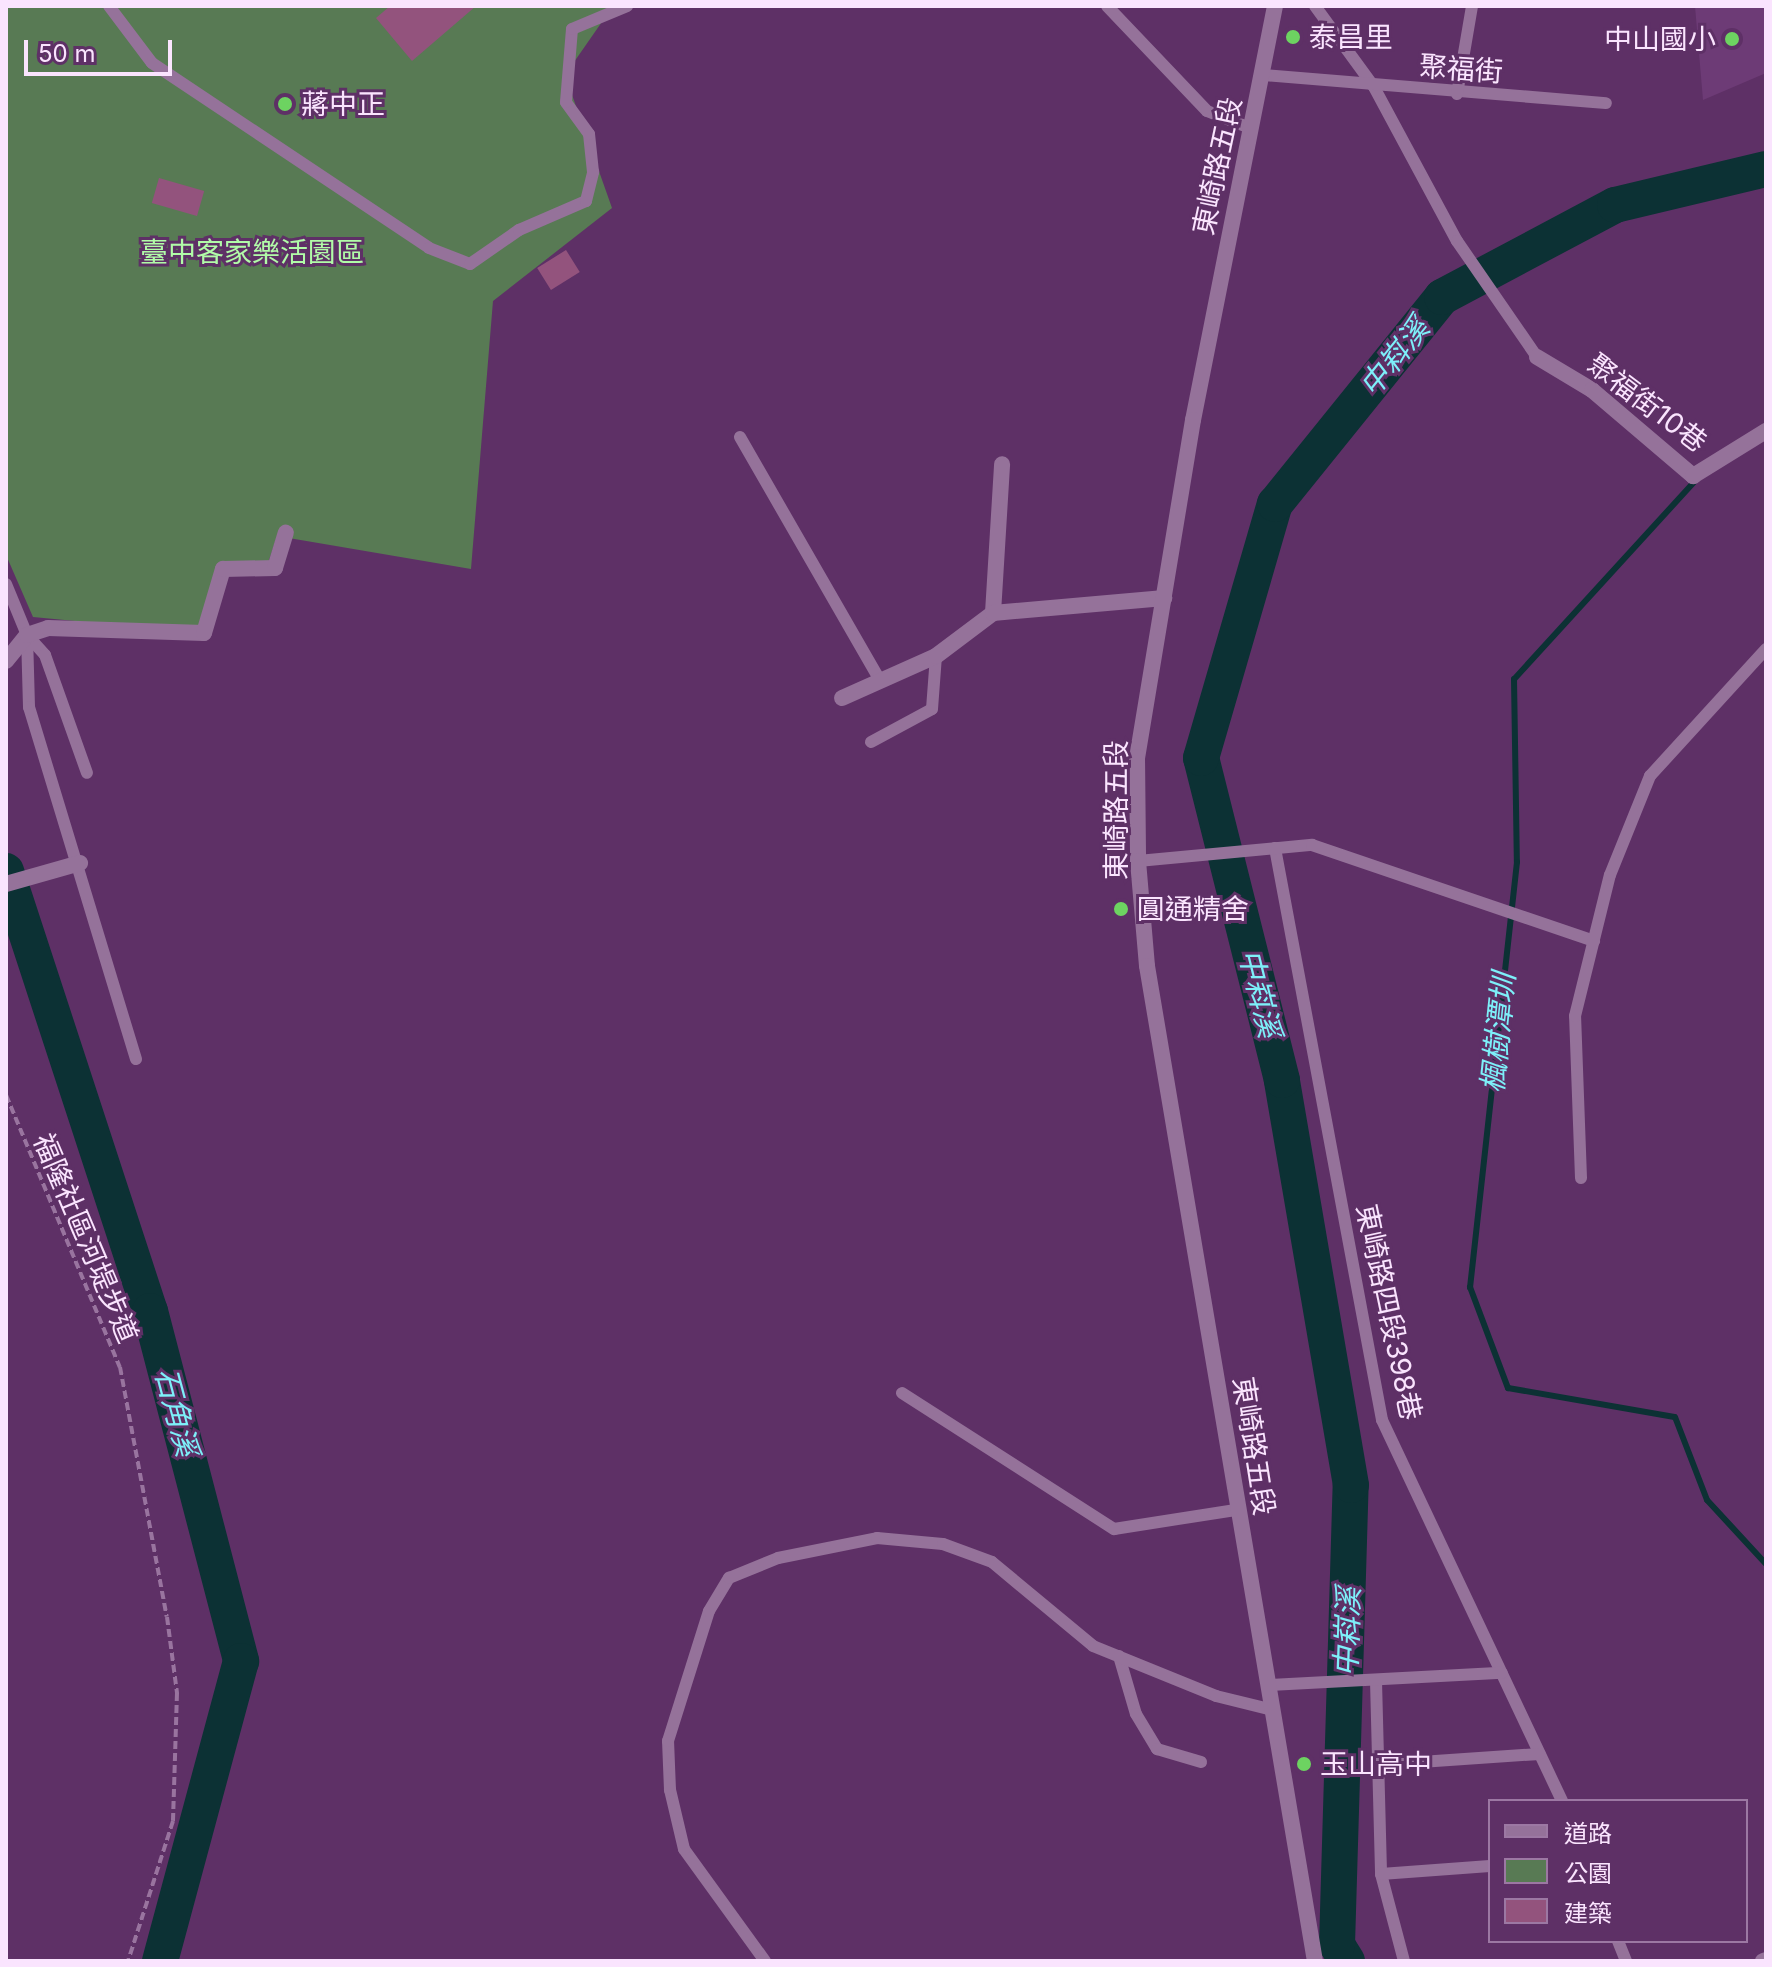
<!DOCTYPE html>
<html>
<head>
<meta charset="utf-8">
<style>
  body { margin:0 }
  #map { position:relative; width:1772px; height:1967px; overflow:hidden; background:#5e3066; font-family:Inter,"Noto Sans TC",sans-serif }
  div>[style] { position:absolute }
  .built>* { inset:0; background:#6d3b76 }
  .green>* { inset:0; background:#587a54 }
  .stream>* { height:6px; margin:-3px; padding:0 3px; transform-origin:3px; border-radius:3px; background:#0c3134 }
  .river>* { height:36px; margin:-18px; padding:0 18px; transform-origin:18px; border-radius:18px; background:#0c3134 }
  .building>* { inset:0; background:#93537d; transform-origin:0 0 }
  .path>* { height:4px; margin-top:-2px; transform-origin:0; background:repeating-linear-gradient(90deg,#99749f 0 8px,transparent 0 12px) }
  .service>* { height:12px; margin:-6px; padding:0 6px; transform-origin:6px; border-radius:6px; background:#95729a }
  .pedestrian>* { height:16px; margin:-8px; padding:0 8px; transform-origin:8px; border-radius:8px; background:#95729a }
  .minor>* { height:16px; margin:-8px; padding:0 8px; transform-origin:8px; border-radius:8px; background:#95729a }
  .tertiary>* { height:16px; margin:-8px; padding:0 8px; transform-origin:8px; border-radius:8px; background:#95729a }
  .dots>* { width:22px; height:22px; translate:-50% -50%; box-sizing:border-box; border:4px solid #5e3066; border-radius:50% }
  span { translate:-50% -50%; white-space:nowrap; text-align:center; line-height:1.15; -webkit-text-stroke:6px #5e3066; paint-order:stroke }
  .poi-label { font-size:28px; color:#fae4fe }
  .left { translate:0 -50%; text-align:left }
  .right { translate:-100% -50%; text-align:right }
  .street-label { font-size:28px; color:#fae4fe }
  .park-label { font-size:28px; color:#b1fba8 }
  .water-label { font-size:30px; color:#7df0f9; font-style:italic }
  .frame { position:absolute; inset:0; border:8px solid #fae4fe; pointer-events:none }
  .legend { position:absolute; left:1488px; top:1799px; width:260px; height:144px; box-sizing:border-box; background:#5e3066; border:2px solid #9c78a3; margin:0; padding:10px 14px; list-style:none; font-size:24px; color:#fae4fe }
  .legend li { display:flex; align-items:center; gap:16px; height:40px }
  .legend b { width:40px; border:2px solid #9c78a3 }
  .scale { position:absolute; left:24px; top:40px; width:148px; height:36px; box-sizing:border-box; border:4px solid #fae4fe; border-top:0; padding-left:10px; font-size:24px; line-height:28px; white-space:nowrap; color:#fae4fe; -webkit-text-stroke:6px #5e3066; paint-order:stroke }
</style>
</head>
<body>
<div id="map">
  <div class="built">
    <i style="clip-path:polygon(1695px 6px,1766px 6px,1766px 73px,1703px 100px)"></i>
  </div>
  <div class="green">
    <i style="clip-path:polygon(6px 6px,613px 6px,565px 75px,612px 208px,493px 301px,471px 569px,277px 536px,266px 569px,218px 566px,201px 633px,33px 617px,6px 555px)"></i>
  </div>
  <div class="stream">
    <i style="left:1695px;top:481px;width:268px;rotate:132.4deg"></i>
    <i style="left:1514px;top:679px;width:183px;rotate:89.1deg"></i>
    <i style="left:1517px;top:862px;width:428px;rotate:96.3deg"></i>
    <i style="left:1470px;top:1287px;width:108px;rotate:69.4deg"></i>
    <i style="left:1508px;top:1388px;width:169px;rotate:9.9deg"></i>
    <i style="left:1675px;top:1417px;width:89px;rotate:68.9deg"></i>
    <i style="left:1707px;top:1500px;width:87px;rotate:47.3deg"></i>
  </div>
  <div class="river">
    <i style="left:6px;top:871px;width:463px;rotate:71.9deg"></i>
    <i style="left:150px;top:1311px;width:362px;rotate:75.4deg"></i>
    <i style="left:241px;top:1661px;width:311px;rotate:105.1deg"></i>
    <i style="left:1347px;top:1961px;width:19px;rotate:-122deg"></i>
    <i style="left:1337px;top:1945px;width:460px;rotate:-88.3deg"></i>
    <i style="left:1351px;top:1485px;width:411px;rotate:-99.7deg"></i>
    <i style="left:1282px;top:1080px;width:332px;rotate:-104.1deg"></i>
    <i style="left:1201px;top:758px;width:265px;rotate:-73.8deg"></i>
    <i style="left:1275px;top:504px;width:266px;rotate:-51.1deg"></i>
    <i style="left:1442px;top:297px;width:196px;rotate:-28deg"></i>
    <i style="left:1615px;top:205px;width:155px;rotate:-13.4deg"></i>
  </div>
  <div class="building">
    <i style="clip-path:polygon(390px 6px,476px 6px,412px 61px,376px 18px)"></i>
    <i style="left:159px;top:178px;width:47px;height:26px;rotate:16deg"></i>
    <i style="left:566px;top:250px;width:26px;height:34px;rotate:58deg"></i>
  </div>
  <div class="path">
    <i style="left:6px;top:1095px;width:295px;rotate:67.3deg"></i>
    <i style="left:120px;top:1367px;width:254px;rotate:79.4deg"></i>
    <i style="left:167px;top:1617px;width:77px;rotate:82.5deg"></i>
    <i style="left:177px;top:1693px;width:128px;rotate:91.8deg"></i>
    <i style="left:173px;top:1821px;width:147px;rotate:107.8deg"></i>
  </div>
  <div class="service">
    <i style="left:109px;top:6px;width:71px;rotate:53deg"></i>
    <i style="left:152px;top:63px;width:333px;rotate:33.7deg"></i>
    <i style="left:429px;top:248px;width:44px;rotate:21.3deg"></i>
    <i style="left:470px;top:264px;width:60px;rotate:-34.8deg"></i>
    <i style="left:519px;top:230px;width:73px;rotate:-23.4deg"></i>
    <i style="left:586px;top:201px;width:30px;rotate:-76deg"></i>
    <i style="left:593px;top:172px;width:38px;rotate:-96deg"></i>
    <i style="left:589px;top:134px;width:39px;rotate:-126deg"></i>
    <i style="left:566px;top:102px;width:73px;rotate:-85.3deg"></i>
    <i style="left:572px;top:29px;width:60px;rotate:-22.7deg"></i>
    <i style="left:1107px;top:6px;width:145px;rotate:46.4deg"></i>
    <i style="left:1207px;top:111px;width:46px;rotate:21.6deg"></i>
    <i style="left:1315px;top:6px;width:100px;rotate:53.9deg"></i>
    <i style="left:1374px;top:87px;width:175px;rotate:61.7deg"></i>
    <i style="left:1457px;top:241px;width:141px;rotate:55.4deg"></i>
    <i style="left:1264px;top:75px;width:343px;rotate:4.7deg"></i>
    <i style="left:1457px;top:94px;width:89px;rotate:-80.3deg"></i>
    <i style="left:740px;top:437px;width:279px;rotate:60.1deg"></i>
    <i style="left:6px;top:584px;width:55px;rotate:67.6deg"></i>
    <i style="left:27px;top:635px;width:72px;rotate:88.4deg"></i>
    <i style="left:29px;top:707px;width:368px;rotate:73.1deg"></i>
    <i style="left:27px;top:635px;width:27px;rotate:48deg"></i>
    <i style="left:45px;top:655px;width:125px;rotate:70.4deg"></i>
    <i style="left:871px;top:742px;width:69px;rotate:-28.4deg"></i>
    <i style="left:932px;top:709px;width:53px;rotate:-85.7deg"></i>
    <i style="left:1275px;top:848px;width:582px;rotate:79.4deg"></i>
    <i style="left:1382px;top:1420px;width:421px;rotate:64.7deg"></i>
    <i style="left:1138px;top:861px;width:175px;rotate:-5.3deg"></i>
    <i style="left:1312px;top:845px;width:298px;rotate:18.8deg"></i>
    <i style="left:1581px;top:1178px;width:162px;rotate:-92.1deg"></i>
    <i style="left:1575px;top:1016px;width:145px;rotate:-76.1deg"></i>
    <i style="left:1610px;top:875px;width:107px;rotate:-68deg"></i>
    <i style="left:1650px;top:776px;width:172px;rotate:-47.6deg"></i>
    <i style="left:902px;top:1393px;width:252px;rotate:32.7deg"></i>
    <i style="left:1114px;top:1529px;width:123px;rotate:-8.9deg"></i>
    <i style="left:1119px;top:1656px;width:60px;rotate:73.7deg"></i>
    <i style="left:1136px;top:1714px;width:41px;rotate:59deg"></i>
    <i style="left:1157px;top:1749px;width:46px;rotate:16.5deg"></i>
    <i style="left:1376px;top:1681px;width:193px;rotate:88.5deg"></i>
    <i style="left:1381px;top:1874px;width:90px;rotate:75.2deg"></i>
    <i style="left:1270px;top:1685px;width:232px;rotate:-3deg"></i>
    <i style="left:1377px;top:1765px;width:163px;rotate:-3.9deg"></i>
    <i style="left:1381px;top:1874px;width:109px;rotate:-4.2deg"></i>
    <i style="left:1618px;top:1941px;width:22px;rotate:68deg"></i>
    <i style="left:765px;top:1961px;width:138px;rotate:-125.9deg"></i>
    <i style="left:684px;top:1849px;width:61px;rotate:-103.3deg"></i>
    <i style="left:670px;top:1790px;width:49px;rotate:-92.3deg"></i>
    <i style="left:668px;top:1741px;width:136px;rotate:-72.5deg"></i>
    <i style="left:709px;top:1611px;width:39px;rotate:-59deg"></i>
    <i style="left:729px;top:1578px;width:53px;rotate:-22.2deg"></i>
    <i style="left:778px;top:1558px;width:101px;rotate:-11.4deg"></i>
    <i style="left:877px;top:1538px;width:66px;rotate:5.2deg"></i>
    <i style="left:943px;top:1544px;width:52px;rotate:20.2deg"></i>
    <i style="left:992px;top:1562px;width:131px;rotate:39.7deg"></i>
    <i style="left:1093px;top:1646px;width:133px;rotate:22.1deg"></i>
    <i style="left:1216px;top:1696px;width:59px;rotate:13.8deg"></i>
  </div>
  <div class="pedestrian">
    <i style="left:6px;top:884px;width:77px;rotate:-15.8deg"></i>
  </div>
  <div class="minor">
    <i style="left:1537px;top:357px;width:64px;rotate:31deg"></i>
    <i style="left:1592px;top:390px;width:133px;rotate:40.4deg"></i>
    <i style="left:1693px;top:476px;width:86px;rotate:-31.7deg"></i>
    <i style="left:993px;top:613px;width:149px;rotate:-86.5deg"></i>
    <i style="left:6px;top:661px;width:33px;rotate:-51deg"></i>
    <i style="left:27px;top:635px;width:22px;rotate:-18deg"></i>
    <i style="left:48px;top:628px;width:156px;rotate:1.8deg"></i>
    <i style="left:204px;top:633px;width:67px;rotate:-73.5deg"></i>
    <i style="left:223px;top:569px;width:52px;rotate:-1.1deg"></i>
    <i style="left:275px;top:568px;width:37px;rotate:-73deg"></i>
    <i style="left:842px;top:698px;width:103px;rotate:-24.1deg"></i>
    <i style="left:936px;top:656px;width:71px;rotate:-37deg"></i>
    <i style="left:993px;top:613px;width:172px;rotate:-5deg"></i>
    <i style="left:1763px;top:1961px;width:3px;rotate:-18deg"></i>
  </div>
  <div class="tertiary">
    <i style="left:1275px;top:6px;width:422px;rotate:101.2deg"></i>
    <i style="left:1193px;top:420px;width:342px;rotate:99.4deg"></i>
    <i style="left:1137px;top:757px;width:104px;rotate:89.4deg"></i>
    <i style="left:1138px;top:861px;width:105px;rotate:85.1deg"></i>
    <i style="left:1147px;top:966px;width:1009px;rotate:80.42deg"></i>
  </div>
  <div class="dots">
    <i style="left:1293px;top:37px;background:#6dd361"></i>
    <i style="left:1732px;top:39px;background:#6dd361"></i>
    <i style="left:285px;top:104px;background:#6dd361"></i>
    <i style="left:1121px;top:909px;background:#6dd361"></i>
    <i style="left:1304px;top:1764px;background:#6dd361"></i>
  </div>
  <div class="poi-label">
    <span class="left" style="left:1309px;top:37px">泰昌里</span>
    <span class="right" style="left:1716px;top:39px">中山國小</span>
    <span class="left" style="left:301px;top:104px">蔣中正</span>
    <span class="left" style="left:1137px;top:909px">圓通精舍</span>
    <span class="left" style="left:1320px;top:1764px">玉山高中</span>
  </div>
  <div class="street-label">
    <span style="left:1461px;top:69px;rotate:4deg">聚福街</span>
    <span style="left:1217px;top:166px;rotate:-78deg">東崎路五段</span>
    <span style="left:1647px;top:403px;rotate:37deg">聚福街10巷</span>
    <span style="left:1116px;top:810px;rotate:-90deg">東崎路五段</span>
    <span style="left:86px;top:1238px;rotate:67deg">福隆社區河堤步道</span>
    <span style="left:1389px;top:1312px;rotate:78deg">東崎路四段398巷</span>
    <span style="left:1254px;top:1446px;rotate:81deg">東崎路五段</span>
  </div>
  <div class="park-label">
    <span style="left:252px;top:252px">臺中客家樂活園區</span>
  </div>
  <div class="water-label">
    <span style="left:1394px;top:357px;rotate:-51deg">中嵙溪</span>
    <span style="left:1260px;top:993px;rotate:76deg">中嵙溪</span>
    <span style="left:1498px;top:1033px;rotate:-84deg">楓樹潭圳</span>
    <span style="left:177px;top:1412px;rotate:75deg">石角溪</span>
    <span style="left:1347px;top:1632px;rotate:-88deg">中嵙溪</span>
  </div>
  <div class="frame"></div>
  <ul class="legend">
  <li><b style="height:10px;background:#95729a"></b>道路</li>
  <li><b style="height:22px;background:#587a54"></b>公園</li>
  <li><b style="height:22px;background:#93537d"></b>建築</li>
  </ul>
  <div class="scale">50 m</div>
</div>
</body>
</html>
